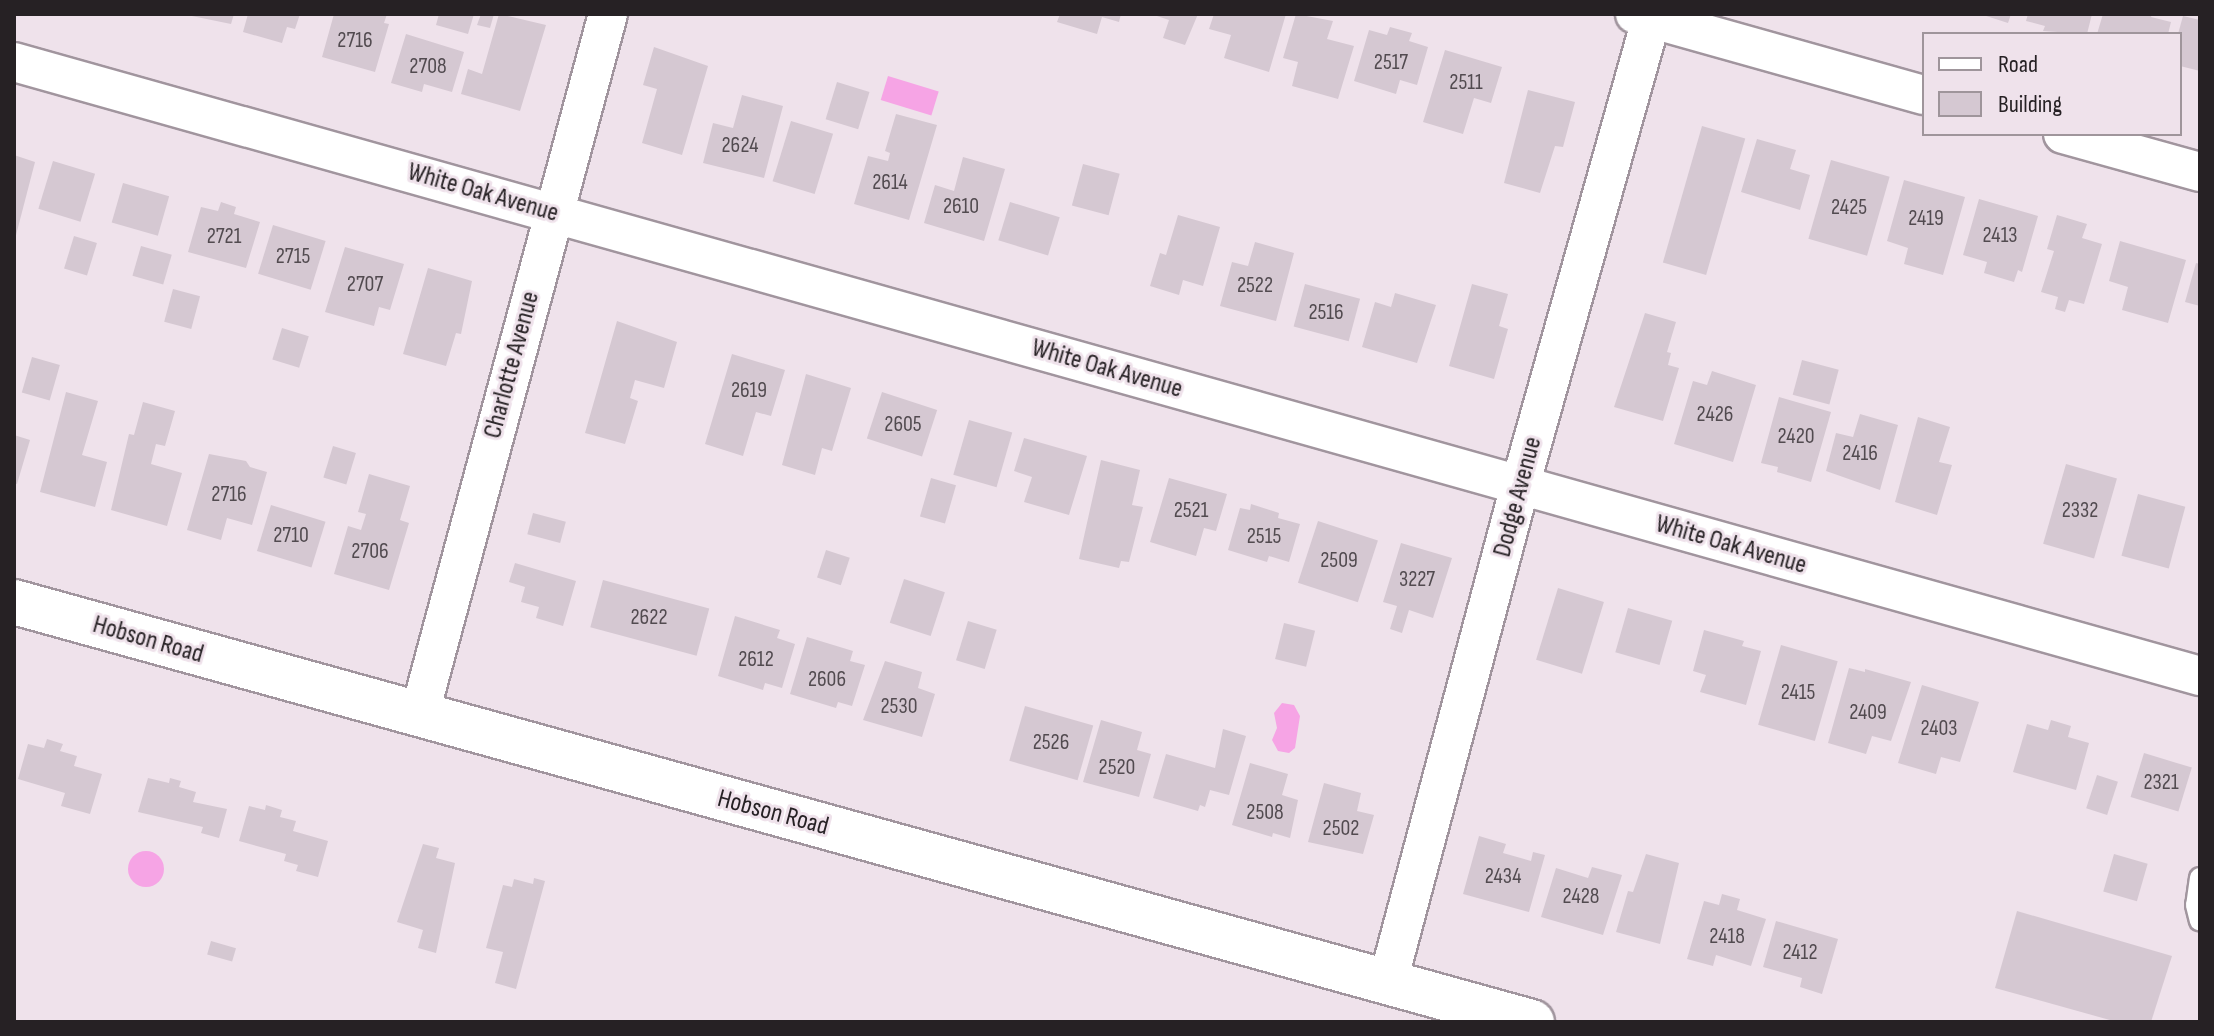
<!DOCTYPE html>
<html>
<head>
<meta charset="utf-8">
<style>
  body { margin:0 }
  #map { position:relative; width:2214px; height:1036px; overflow:hidden; background:#efe2eb; font-family:"Sofia Sans Condensed",sans-serif }
  div>[style] { position:absolute }
  .water>* { inset:0; background:#f6a4e5; transform-origin:0 0 }
  .round { border-radius:50% }
  .building>* { inset:0; background:#d5c8d2; transform-origin:0 0 }
  .roads { filter:drop-shadow(2px 0 #a1959e) drop-shadow(-2px 0 #a1959e) drop-shadow(0 2px #a1959e) drop-shadow(0 -2px #a1959e) }
  .lane>* { height:20px; margin:-10px; padding:0 10px; transform-origin:10px; border-radius:10px; background:#fff }
  .street>* { height:38px; margin:-19px; padding:0 19px; transform-origin:19px; border-radius:19px; background:#fff }
  .secondary>* { height:44px; margin:-22px; padding:0 22px; transform-origin:22px; border-radius:22px; background:#fff }
  span { translate:-50% -50%; white-space:nowrap; text-align:center; line-height:1.15; -webkit-text-stroke:6px #efe2eb; paint-order:stroke }
  .number-label { font-size:22px; color:#524b50 }
  .number-label span { -webkit-text-stroke-width:0 }
  .street-label { font-size:26px; color:#262124 }
  .frame { position:absolute; inset:0; border:16px solid #262124; pointer-events:none }
  .legend { position:absolute; left:1922px; top:32px; width:260px; height:104px; box-sizing:border-box; background:#efe2eb; border:2px solid #9f959b; margin:0; padding:10px 14px; list-style:none; font-size:24px; color:#262124 }
  .legend li { display:flex; align-items:center; gap:16px; height:40px }
  .legend b { width:40px; border:2px solid #9f959b }
</style>
</head>
<body>
<div id="map">
  <div class="water">
    <i style="left:888px;top:76px;width:53px;height:25px;rotate:17deg"></i>
    <i style="clip-path:polygon(1282px 703px,1294px 705px,1300px 716px,1295px 748px,1289px 753px,1278px 751px,1272px 740px,1277px 728px,1274px 713px)"></i>
    <i class="round" style="left:128px;top:851px;width:36px;height:36px"></i>
  </div>
  <div class="building">
    <i style="clip-path:polygon(234px 14px,231px 24px,187px 15px,187px 14px)"></i>
    <i style="clip-path:polygon(248px 14px,300px 14px,295px 29px,287px 27px,282px 43px,243px 32px)"></i>
    <i style="clip-path:polygon(334px 14px,387px 14px,384px 23px,389px 24px,375px 72px,322px 57px)"></i>
    <i style="clip-path:polygon(439px 14px,474px 14px,468px 34px,436px 25px)"></i>
    <i style="clip-path:polygon(481px 14px,494px 14px,490px 28px,477px 25px)"></i>
    <i style="clip-path:polygon(499px 14px,546px 25px,520px 111px,461px 94px,468px 69px,482px 74px)"></i>
    <i style="clip-path:polygon(1060px 14px,1121px 14px,1119px 22px,1102px 17px,1097px 34px,1057px 22px)"></i>
    <i style="clip-path:polygon(1151px 14px,1198px 14px,1185px 45px,1163px 38px,1169px 20px)"></i>
    <i style="clip-path:polygon(1214px 14px,1286px 14px,1269px 72px,1224px 58px,1231px 35px,1209px 29px)"></i>
    <i style="clip-path:polygon(1296px 14px,1333px 21px,1327px 39px,1354px 46px,1338px 99px,1292px 86px,1298px 62px,1283px 58px)"></i>
    <i style="clip-path:polygon(1980px 14px,2011px 14px,2008px 23px)"></i>
    <i style="clip-path:polygon(2028px 14px,2092px 14px,2087px 34px,2043px 31px,2045px 26px,2026px 21px)"></i>
    <i style="clip-path:polygon(2103px 14px,2152px 14px,2151px 17px,2171px 22px,2168px 34px,2097px 34px)"></i>
    <i style="clip-path:polygon(2183px 16px,2200px 20px,2200px 71px,2180px 66px,2178px 34px)"></i>
    <i style="clip-path:polygon(1390px 27px,1412px 33px,1409px 41px,1428px 47px,1417px 85px,1400px 80px,1396px 94px,1354px 81px,1369px 30px,1387px 35px)"></i>
    <i style="clip-path:polygon(406px 34px,464px 52px,452px 92px,424px 84px,422px 92px,391px 83px)"></i>
    <i style="clip-path:polygon(654px 47px,708px 66px,682px 155px,642px 143px,657px 89px,643px 85px)"></i>
    <i style="clip-path:polygon(1445px 50px,1502px 67px,1491px 103px,1474px 98px,1463px 134px,1423px 122px)"></i>
    <i style="left:837px;top:82px;width:34px;height:39px;rotate:17deg"></i>
    <i style="clip-path:polygon(1528px 90px,1575px 102px,1563px 147px,1555px 146px,1540px 193px,1504px 183px)"></i>
    <i style="clip-path:polygon(742px 95px,783px 106px,764px 178px,703px 163px,713px 123px,733px 128px)"></i>
    <i style="clip-path:polygon(896px 114px,937px 125px,909px 220px,854px 204px,868px 156px,888px 161px,890px 153px,885px 151px)"></i>
    <i style="left:791px;top:121px;width:44px;height:63px;rotate:17deg"></i>
    <i style="left:1702px;top:126px;width:45px;height:142px;rotate:16deg"></i>
    <i style="clip-path:polygon(1757px 139px,1796px 150px,1790px 169px,1810px 175px,1800px 210px,1741px 192px)"></i>
    <i style="clip-path:polygon(14px 155px,35px 162px,15px 239px,14px 239px)"></i>
    <i style="clip-path:polygon(963px 157px,1005px 169px,984px 241px,924px 223px,935px 185px,954px 191px)"></i>
    <i style="left:1831px;top:160px;width:61px;height:82px;rotate:16deg"></i>
    <i style="left:53px;top:161px;width:44px;height:50px;rotate:17deg"></i>
    <i style="left:1083px;top:164px;width:38px;height:43px;rotate:15deg"></i>
    <i style="clip-path:polygon(1904px 180px,1965px 197px,1943px 275px,1904px 264px,1908px 248px,1887px 241px)"></i>
    <i style="left:123px;top:183px;width:48px;height:41px;rotate:16deg"></i>
    <i style="clip-path:polygon(1979px 199px,2038px 216px,2022px 272px,2018px 270px,2014px 282px,1984px 273px,1987px 262px,1963px 255px)"></i>
    <i style="clip-path:polygon(221px 202px,236px 207px,234px 214px,260px 222px,246px 268px,188px 252px,201px 207px,218px 211px)"></i>
    <i style="left:1010px;top:202px;width:52px;height:40px;rotate:17deg"></i>
    <i style="clip-path:polygon(1178px 215px,1220px 227px,1203px 286px,1183px 280px,1179px 295px,1150px 286px,1160px 253px,1166px 255px)"></i>
    <i style="clip-path:polygon(2057px 215px,2087px 224px,2082px 238px,2102px 244px,2084px 304px,2069px 300px,2065px 312px,2055px 309px,2058px 297px,2041px 292px,2054px 251px,2047px 249px)"></i>
    <i style="left:273px;top:225px;width:55px;height:51px;rotate:17deg"></i>
    <i style="left:74px;top:236px;width:24px;height:34px;rotate:17deg"></i>
    <i style="clip-path:polygon(2120px 241px,2186px 260px,2168px 323px,2122px 310px,2128px 287px,2109px 281px)"></i>
    <i style="clip-path:polygon(1255px 242px,1294px 253px,1276px 321px,1220px 306px,1232px 262px,1248px 266px)"></i>
    <i style="left:141px;top:246px;width:32px;height:31px;rotate:16deg"></i>
    <i style="clip-path:polygon(345px 247px,404px 264px,390px 310px,379px 307px,374px 326px,325px 312px)"></i>
    <i style="clip-path:polygon(2196px 263px,2200px 264px,2200px 306px,2185px 302px)"></i>
    <i style="clip-path:polygon(428px 268px,472px 281px,461px 334px,456px 333px,446px 366px,403px 354px)"></i>
    <i style="left:1305px;top:284px;width:57px;height:44px;rotate:15deg"></i>
    <i style="clip-path:polygon(1472px 284px,1508px 294px,1499px 326px,1508px 329px,1494px 379px,1449px 366px)"></i>
    <i style="left:173px;top:289px;width:28px;height:34px;rotate:15deg"></i>
    <i style="clip-path:polygon(1395px 293px,1436px 305px,1417px 363px,1362px 347px,1375px 302px,1391px 307px)"></i>
    <i style="clip-path:polygon(1645px 313px,1676px 322px,1667px 352px,1671px 353px,1668px 365px,1679px 368px,1663px 421px,1614px 407px)"></i>
    <i style="clip-path:polygon(617px 321px,677px 342px,664px 388px,635px 380px,630px 398px,638px 401px,625px 444px,585px 433px)"></i>
    <i style="left:282px;top:328px;width:28px;height:33px;rotate:17deg"></i>
    <i style="clip-path:polygon(732px 354px,785px 370px,771px 416px,756px 412px,743px 456px,705px 444px)"></i>
    <i style="left:32px;top:357px;width:29px;height:37px;rotate:16deg"></i>
    <i style="left:1802px;top:360px;width:38px;height:36px;rotate:15deg"></i>
    <i style="clip-path:polygon(1712px 371px,1756px 385px,1733px 462px,1674px 444px,1693px 381px,1707px 385px)"></i>
    <i style="clip-path:polygon(806px 374px,851px 388px,832px 451px,822px 448px,815px 475px,782px 465px)"></i>
    <i style="clip-path:polygon(66px 392px,98px 401px,82px 455px,107px 462px,95px 507px,40px 492px)"></i>
    <i style="left:882px;top:392px;width:58px;height:49px;rotate:18deg"></i>
    <i style="clip-path:polygon(1779px 397px,1831px 412px,1811px 482px,1777px 472px,1778px 467px,1761px 463px)"></i>
    <i style="clip-path:polygon(143px 402px,175px 411px,165px 446px,156px 444px,151px 464px,182px 473px,167px 526px,111px 510px,129px 434px,134px 435px)"></i>
    <i style="clip-path:polygon(1860px 414px,1898px 425px,1880px 490px,1826px 471px,1836px 433px,1853px 437px)"></i>
    <i style="clip-path:polygon(1918px 417px,1950px 427px,1939px 462px,1952px 465px,1937px 515px,1895px 502px)"></i>
    <i style="left:969px;top:420px;width:45px;height:57px;rotate:16deg"></i>
    <i style="clip-path:polygon(14px 435px,30px 440px,17px 484px,14px 483px)"></i>
    <i style="clip-path:polygon(1024px 438px,1087px 456px,1069px 515px,1024px 502px,1032px 477px,1014px 471px)"></i>
    <i style="left:333px;top:446px;width:24px;height:33px;rotate:17deg"></i>
    <i style="clip-path:polygon(209px 454px,246px 461px,250px 467px,267px 472px,252px 525px,227px 518px,221px 540px,187px 530px)"></i>
    <i style="clip-path:polygon(1101px 460px,1140px 470px,1132px 505px,1143px 507px,1129px 562px,1121px 561px,1119px 568px,1079px 559px)"></i>
    <i style="left:2066px;top:464px;width:53px;height:83px;rotate:16deg"></i>
    <i style="clip-path:polygon(369px 474px,410px 486px,400px 520px,409px 523px,389px 590px,334px 574px,348px 526px,361px 530px,366px 514px,358px 512px)"></i>
    <i style="left:931px;top:478px;width:26px;height:40px;rotate:16deg"></i>
    <i style="clip-path:polygon(1169px 478px,1227px 494px,1216px 531px,1204px 528px,1196px 556px,1150px 542px)"></i>
    <i style="left:2138px;top:494px;width:49px;height:64px;rotate:15deg"></i>
    <i style="clip-path:polygon(1251px 504px,1279px 513px,1278px 518px,1300px 524px,1289px 562px,1269px 556px,1267px 562px,1228px 550px,1240px 508px,1250px 510px)"></i>
    <i style="left:271px;top:505px;width:57px;height:48px;rotate:17deg"></i>
    <i style="left:533px;top:513px;width:34px;height:22px;rotate:15deg"></i>
    <i style="left:1318px;top:521px;width:63px;height:65px;rotate:18deg"></i>
    <i style="clip-path:polygon(1401px 543px,1452px 558px,1433px 618px,1409px 610px,1402px 633px,1390px 629px,1397px 606px,1383px 602px)"></i>
    <i style="left:826px;top:550px;width:25px;height:29px;rotate:18deg"></i>
    <i style="clip-path:polygon(515px 563px,576px 581px,563px 626px,536px 618px,539px 607px,521px 602px,525px 587px,509px 582px)"></i>
    <i style="left:904px;top:579px;width:43px;height:46px;rotate:18deg"></i>
    <i style="left:603px;top:580px;width:110px;height:49px;rotate:15deg"></i>
    <i style="left:1558px;top:588px;width:48px;height:75px;rotate:17deg"></i>
    <i style="left:1628px;top:608px;width:46px;height:46px;rotate:16deg"></i>
    <i style="clip-path:polygon(735px 616px,780px 630px,777px 638px,795px 644px,782px 688px,765px 683px,763px 690px,718px 676px)"></i>
    <i style="left:968px;top:621px;width:30px;height:41px;rotate:17deg"></i>
    <i style="left:1284px;top:623px;width:32px;height:37px;rotate:14deg"></i>
    <i style="clip-path:polygon(1704px 630px,1744px 641px,1742px 646px,1761px 651px,1746px 705px,1700px 692px,1706px 675px,1693px 671px)"></i>
    <i style="clip-path:polygon(807px 637px,853px 651px,850px 661px,865px 665px,852px 706px,838px 702px,836px 708px,790px 694px)"></i>
    <i style="left:1781px;top:645px;width:59px;height:83px;rotate:16deg"></i>
    <i style="clip-path:polygon(885px 661px,922px 672px,918px 688px,935px 694px,922px 737px,863px 720px)"></i>
    <i style="clip-path:polygon(1849px 668px,1865px 672px,1865px 669px,1911px 682px,1891px 741px,1872px 736px,1866px 754px,1828px 743px)"></i>
    <i style="clip-path:polygon(1922px 685px,1979px 702px,1960px 762px,1941px 757px,1936px 774px,1898px 763px)"></i>
    <i style="left:1025px;top:706px;width:71px;height:57px;rotate:16deg"></i>
    <i style="clip-path:polygon(1101px 720px,1142px 732px,1137px 750px,1151px 754px,1139px 797px,1083px 782px)"></i>
    <i style="clip-path:polygon(2051px 720px,2071px 726px,2068px 737px,2089px 743px,2076px 790px,2013px 772px,2027px 724px,2048px 730px)"></i>
    <i style="clip-path:polygon(1223px 729px,1246px 736px,1229px 795px,1210px 790px,1205px 807px,1200px 805px,1198px 811px,1153px 798px,1166px 754px,1215px 768px)"></i>
    <i style="clip-path:polygon(47px 739px,63px 744px,60px 751px,77px 756px,74px 766px,102px 774px,90px 814px,61px 806px,65px 793px,18px 779px,28px 744px,44px 748px)"></i>
    <i style="left:2144px;top:753px;width:50px;height:46px;rotate:17deg"></i>
    <i style="clip-path:polygon(1250px 763px,1288px 774px,1282px 795px,1298px 800px,1290px 838px,1273px 833px,1272px 837px,1232px 825px)"></i>
    <i style="left:2097px;top:775px;width:22px;height:35px;rotate:18deg"></i>
    <i style="clip-path:polygon(148px 778px,169px 783px,170px 778px,181px 781px,179px 787px,196px 792px,193px 802px,227px 809px,219px 838px,201px 833px,203px 827px,138px 812px)"></i>
    <i style="clip-path:polygon(1324px 783px,1361px 793px,1357px 811px,1374px 815px,1363px 854px,1308px 842px)"></i>
    <i style="clip-path:polygon(266px 805px,282px 810px,280px 817px,296px 821px,293px 831px,328px 841px,318px 877px,296px 871px,298px 865px,284px 861px,286px 854px,239px 841px,249px 806px,265px 810px)"></i>
    <i style="clip-path:polygon(1479px 836px,1506px 844px,1503px 853px,1531px 861px,1533px 852px,1545px 855px,1529px 912px,1463px 894px)"></i>
    <i style="clip-path:polygon(423px 844px,439px 848px,436px 858px,455px 863px,436px 953px,418px 948px,423px 930px,397px 922px)"></i>
    <i style="clip-path:polygon(1646px 854px,1679px 863px,1660px 944px,1616px 932px,1628px 891px,1633px 892px)"></i>
    <i style="left:2114px;top:854px;width:35px;height:39px;rotate:16deg"></i>
    <i style="clip-path:polygon(1592px 867px,1622px 875px,1603px 935px,1541px 917px,1556px 868px,1588px 878px)"></i>
    <i style="clip-path:polygon(534px 878px,545px 881px,516px 989px,495px 983px,503px 952px,486px 948px,503px 885px,512px 887px,514px 879px,533px 884px)"></i>
    <i style="clip-path:polygon(1722px 894px,1740px 899px,1737px 910px,1766px 919px,1751px 966px,1716px 955px,1713px 966px,1687px 959px,1704px 901px,1719px 905px)"></i>
    <i style="clip-path:polygon(2017px 911px,2172px 956px,2151px 1022px,2117px 1022px,1995px 988px)"></i>
    <i style="clip-path:polygon(1776px 921px,1838px 939px,1822px 994px,1800px 987px,1802px 978px,1763px 967px)"></i>
    <i style="left:211px;top:941px;width:26px;height:14px;rotate:16deg"></i>
  </div>
  <div class="roads">
    <div class="lane">
      <i style="left:2200px;top:878px;width:27px;rotate:98deg"></i>
      <i style="left:2196px;top:905px;width:16px;rotate:76deg"></i>
    </div>
    <div class="street">
      <i style="left:1635px;top:14px;width:300px;rotate:15.7deg"></i>
      <i style="left:14px;top:62px;width:2271px;rotate:15.69deg"></i>
      <i style="left:2063px;top:134px;width:142px;rotate:15.5deg"></i>
      <i style="left:419px;top:716px;width:727px;rotate:-74.93deg"></i>
      <i style="left:1388px;top:981px;width:512px;rotate:-75.07deg"></i>
      <i style="left:1520px;top:486px;width:490px;rotate:-74.3deg"></i>
    </div>
    <div class="secondary">
      <i style="left:14px;top:602px;width:1575px;rotate:15.47deg"></i>
    </div>
  </div>
  <div class="number-label">
    <span style="left:355px;top:41px">2716</span>
    <span style="left:1391px;top:63px">2517</span>
    <span style="left:428px;top:67px">2708</span>
    <span style="left:1466px;top:83px">2511</span>
    <span style="left:740px;top:146px">2624</span>
    <span style="left:890px;top:183px">2614</span>
    <span style="left:961px;top:207px">2610</span>
    <span style="left:1849px;top:208px">2425</span>
    <span style="left:1926px;top:219px">2419</span>
    <span style="left:2000px;top:236px">2413</span>
    <span style="left:224px;top:237px">2721</span>
    <span style="left:293px;top:257px">2715</span>
    <span style="left:365px;top:285px">2707</span>
    <span style="left:1255px;top:286px">2522</span>
    <span style="left:1326px;top:313px">2516</span>
    <span style="left:749px;top:391px">2619</span>
    <span style="left:1715px;top:415px">2426</span>
    <span style="left:903px;top:425px">2605</span>
    <span style="left:1796px;top:437px">2420</span>
    <span style="left:1860px;top:454px">2416</span>
    <span style="left:229px;top:495px">2716</span>
    <span style="left:1191px;top:511px">2521</span>
    <span style="left:2080px;top:511px">2332</span>
    <span style="left:291px;top:536px">2710</span>
    <span style="left:1264px;top:537px">2515</span>
    <span style="left:370px;top:552px">2706</span>
    <span style="left:1339px;top:561px">2509</span>
    <span style="left:1417px;top:580px">3227</span>
    <span style="left:649px;top:618px">2622</span>
    <span style="left:756px;top:660px">2612</span>
    <span style="left:827px;top:680px">2606</span>
    <span style="left:1798px;top:693px">2415</span>
    <span style="left:899px;top:707px">2530</span>
    <span style="left:1868px;top:713px">2409</span>
    <span style="left:1939px;top:729px">2403</span>
    <span style="left:1051px;top:743px">2526</span>
    <span style="left:1117px;top:768px">2520</span>
    <span style="left:2161px;top:783px">2321</span>
    <span style="left:1265px;top:813px">2508</span>
    <span style="left:1341px;top:829px">2502</span>
    <span style="left:1503px;top:877px">2434</span>
    <span style="left:1581px;top:897px">2428</span>
    <span style="left:1727px;top:937px">2418</span>
    <span style="left:1800px;top:953px">2412</span>
  </div>
  <div class="street-label">
    <span style="left:483px;top:193px;rotate:16deg">White Oak Avenue</span>
    <span style="left:512px;top:365px;rotate:-75deg">Charlotte Avenue</span>
    <span style="left:1107px;top:369px;rotate:16deg">White Oak Avenue</span>
    <span style="left:1518px;top:497px;rotate:-75deg">Dodge Avenue</span>
    <span style="left:1731px;top:545px;rotate:16deg">White Oak Avenue</span>
    <span style="left:148px;top:640px;rotate:16deg">Hobson Road</span>
    <span style="left:773px;top:813px;rotate:15deg">Hobson Road</span>
  </div>
  <div class="frame"></div>
  <ul class="legend">
  <li><b style="height:10px;background:#fff"></b>Road</li>
  <li><b style="height:22px;background:#d5c8d2"></b>Building</li>
  </ul>
</div>
</body>
</html>
